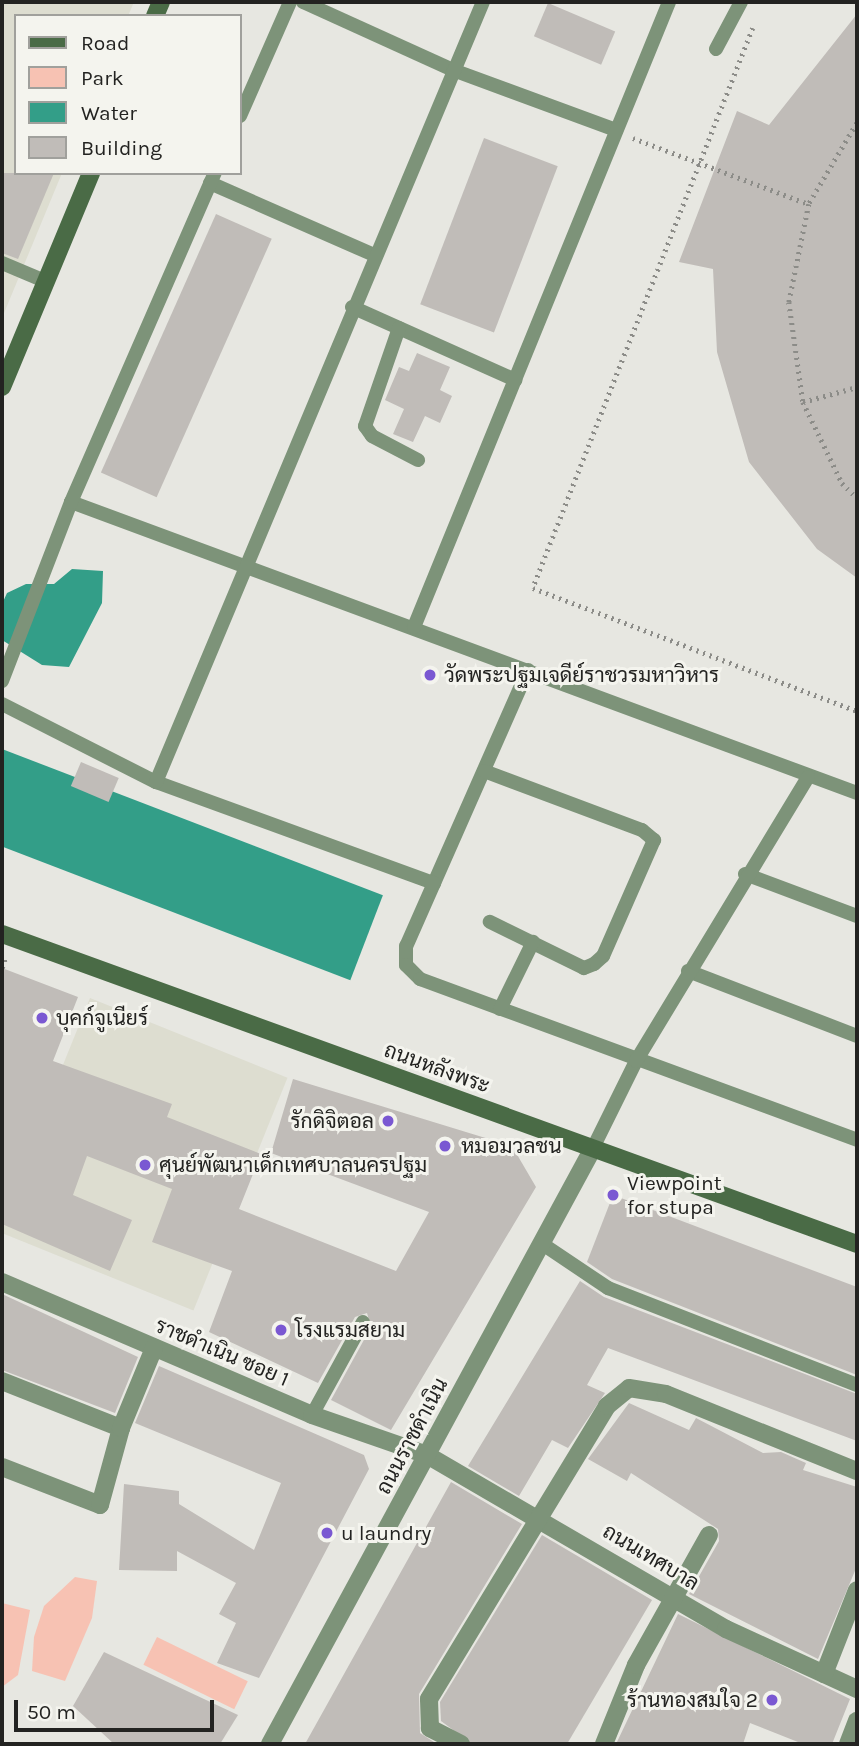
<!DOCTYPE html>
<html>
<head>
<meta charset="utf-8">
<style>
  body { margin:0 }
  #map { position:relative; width:859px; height:1746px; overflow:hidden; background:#e7e7e1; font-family:Karla,Sarabun,sans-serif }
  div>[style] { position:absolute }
  .built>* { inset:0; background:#ddddd0; transform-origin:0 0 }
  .green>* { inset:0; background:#f7c2b3; transform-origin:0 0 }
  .water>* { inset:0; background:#339e88; transform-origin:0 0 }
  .building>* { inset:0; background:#c0bcb8; transform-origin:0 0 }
  .path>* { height:4.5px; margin-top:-2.25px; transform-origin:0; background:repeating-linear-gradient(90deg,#8c8c88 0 2px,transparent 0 7px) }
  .lane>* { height:14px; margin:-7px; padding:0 7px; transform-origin:7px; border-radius:7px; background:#7d9379 }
  .street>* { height:18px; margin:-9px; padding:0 9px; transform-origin:9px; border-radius:9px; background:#7d9379 }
  .secondary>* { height:18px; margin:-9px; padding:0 9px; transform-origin:9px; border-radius:9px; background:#4a6b46 }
  .dots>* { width:19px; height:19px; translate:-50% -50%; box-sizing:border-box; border:4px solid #f4f4ee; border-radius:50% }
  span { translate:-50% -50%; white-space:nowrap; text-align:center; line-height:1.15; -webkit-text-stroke:6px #f4f4ee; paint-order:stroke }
  .poi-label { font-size:21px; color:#232321 }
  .left { translate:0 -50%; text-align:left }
  .right { translate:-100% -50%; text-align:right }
  .street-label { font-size:21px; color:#232321 }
  .frame { position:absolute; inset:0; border:4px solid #232321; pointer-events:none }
  .legend { position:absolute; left:14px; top:14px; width:228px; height:161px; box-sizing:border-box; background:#f4f4ee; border:2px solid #a0a09c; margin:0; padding:9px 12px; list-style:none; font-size:21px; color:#232321 }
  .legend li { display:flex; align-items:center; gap:14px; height:35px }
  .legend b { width:35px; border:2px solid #a0a09c }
  .scale { position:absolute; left:14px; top:1700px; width:200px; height:32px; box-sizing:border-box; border:4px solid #232321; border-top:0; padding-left:9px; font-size:21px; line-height:24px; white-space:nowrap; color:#232321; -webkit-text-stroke:5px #f4f4ee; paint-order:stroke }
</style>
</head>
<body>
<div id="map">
  <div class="built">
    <i style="clip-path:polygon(2px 2px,134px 2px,128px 16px,16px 16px,16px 173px,62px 173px,2px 318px)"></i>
    <i style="left:90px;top:998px;width:213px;height:251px;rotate:22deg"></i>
  </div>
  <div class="green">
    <i style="clip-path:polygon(75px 1577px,97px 1581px,92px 1618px,65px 1681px,32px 1671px,34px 1637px,44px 1606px)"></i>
    <i style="clip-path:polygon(2px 1603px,30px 1610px,18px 1675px,2px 1687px)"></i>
    <i style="left:157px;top:1637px;width:101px;height:31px;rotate:26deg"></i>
  </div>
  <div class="water">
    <i style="clip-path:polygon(72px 569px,103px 571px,102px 603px,69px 667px,42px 665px,2px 640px,2px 604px,7px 593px,26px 584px,54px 584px)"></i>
    <i style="left:2px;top:749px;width:408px;height:91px;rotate:21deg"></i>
  </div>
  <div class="building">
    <i style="left:548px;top:3px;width:73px;height:36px;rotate:23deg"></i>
    <i style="clip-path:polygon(857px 14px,857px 578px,817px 549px,749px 462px,717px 352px,713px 269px,679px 262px,737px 111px,769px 125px)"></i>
    <i style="left:484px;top:138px;width:79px;height:178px;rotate:21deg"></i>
    <i style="clip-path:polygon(2px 173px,54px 173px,18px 259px,2px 253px)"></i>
    <i style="left:216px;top:214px;width:61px;height:283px;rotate:24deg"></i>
    <i style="clip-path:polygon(417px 353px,450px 367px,440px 390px,452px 396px,440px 423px,425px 416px,413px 442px,393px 434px,404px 409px,385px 400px,399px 367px,409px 371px)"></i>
    <i style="left:81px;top:762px;width:41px;height:26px;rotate:23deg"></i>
    <i style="clip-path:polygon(2px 968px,78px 997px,53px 1061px,172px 1104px,167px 1117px,261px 1154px,239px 1209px,396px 1271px,429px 1212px,271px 1153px,293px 1079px,512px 1146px,536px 1187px,391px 1430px,331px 1400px,371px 1327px,367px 1313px,355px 1317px,318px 1383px,209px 1332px,232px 1271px,152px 1242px,172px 1189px,87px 1156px,73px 1195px,132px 1220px,110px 1271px,2px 1224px)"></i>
    <i style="clip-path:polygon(613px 1195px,857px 1287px,857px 1375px,612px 1279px,587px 1262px)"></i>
    <i style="clip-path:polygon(580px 1281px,604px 1297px,857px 1394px,857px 1441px,608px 1348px,587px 1385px,605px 1393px,568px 1448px,552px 1440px,519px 1496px,468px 1466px)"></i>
    <i style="clip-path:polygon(2px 1294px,138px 1357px,115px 1413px,2px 1370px)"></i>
    <i style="clip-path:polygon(159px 1366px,364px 1455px,369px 1469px,259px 1678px,217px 1663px,236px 1623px,219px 1614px,236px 1583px,177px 1551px,177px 1571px,119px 1570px,124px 1484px,179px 1491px,179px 1504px,254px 1550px,281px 1483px,135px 1423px)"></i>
    <i style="clip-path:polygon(629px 1403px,689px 1430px,696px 1418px,763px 1453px,781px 1452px,806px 1463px,803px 1470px,857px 1487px,857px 1566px,818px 1659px,689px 1594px,719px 1541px,718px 1529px,631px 1473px,627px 1481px,588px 1459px)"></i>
    <i style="clip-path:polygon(451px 1482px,522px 1524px,419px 1694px,420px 1733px,437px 1744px,305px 1744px)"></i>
    <i style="clip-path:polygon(542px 1535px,652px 1600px,567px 1744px,472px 1744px,441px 1721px,440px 1702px)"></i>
    <i style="clip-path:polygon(678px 1614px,850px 1699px,832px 1744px,803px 1744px,750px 1723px,743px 1744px,616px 1744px)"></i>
    <i style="clip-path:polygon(104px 1652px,238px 1715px,220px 1744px,114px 1744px,73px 1706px)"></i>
  </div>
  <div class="path">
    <i style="left:753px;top:28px;width:602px;rotate:111.45deg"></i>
    <i style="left:533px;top:588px;width:347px;rotate:20.8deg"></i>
    <i style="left:857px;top:123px;width:94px;rotate:120.7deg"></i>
    <i style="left:809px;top:204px;width:100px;rotate:101.5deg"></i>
    <i style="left:789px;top:302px;width:101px;rotate:82deg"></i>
    <i style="left:803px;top:402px;width:90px;rotate:64.3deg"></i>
    <i style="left:842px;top:483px;width:21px;rotate:45deg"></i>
    <i style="left:633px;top:138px;width:188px;rotate:20.6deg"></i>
    <i style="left:803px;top:402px;width:56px;rotate:-15.5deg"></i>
    <i style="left:2px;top:968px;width:13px;rotate:-72deg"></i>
  </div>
  <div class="lane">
    <i style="left:303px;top:2px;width:165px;rotate:24.4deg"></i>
    <i style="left:453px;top:70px;width:174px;rotate:20.2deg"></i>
    <i style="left:716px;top:49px;width:53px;rotate:-62deg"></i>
    <i style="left:240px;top:116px;width:124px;rotate:-66.3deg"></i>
    <i style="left:210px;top:183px;width:179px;rotate:23.7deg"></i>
    <i style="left:2px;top:263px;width:49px;rotate:22.9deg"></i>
    <i style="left:352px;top:307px;width:179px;rotate:24.1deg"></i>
    <i style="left:399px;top:328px;width:104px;rotate:109.1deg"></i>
    <i style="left:365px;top:426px;width:12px;rotate:55deg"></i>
    <i style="left:372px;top:436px;width:52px;rotate:27.6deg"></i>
    <i style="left:71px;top:502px;width:838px;rotate:20.32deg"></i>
    <i style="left:414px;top:627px;width:675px;rotate:-67.8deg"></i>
    <i style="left:528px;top:670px;width:302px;rotate:113.8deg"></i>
    <i style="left:406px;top:946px;width:19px;rotate:90deg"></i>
    <i style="left:406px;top:965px;width:20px;rotate:45deg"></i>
    <i style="left:420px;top:979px;width:466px;rotate:20.2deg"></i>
    <i style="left:2px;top:681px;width:192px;rotate:-68.9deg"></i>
    <i style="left:71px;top:502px;width:359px;rotate:-66.4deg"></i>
    <i style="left:2px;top:704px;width:173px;rotate:26.9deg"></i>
    <i style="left:156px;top:782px;width:296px;rotate:20deg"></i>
    <i style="left:484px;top:771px;width:169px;rotate:20.5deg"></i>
    <i style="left:642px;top:830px;width:16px;rotate:40deg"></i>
    <i style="left:654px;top:840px;width:127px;rotate:113.7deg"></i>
    <i style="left:603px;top:956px;width:12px;rotate:138deg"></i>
    <i style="left:594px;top:964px;width:11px;rotate:158deg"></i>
    <i style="left:584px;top:968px;width:105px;rotate:-153.9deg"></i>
    <i style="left:156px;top:782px;width:846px;rotate:-67.26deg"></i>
    <i style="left:745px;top:874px;width:120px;rotate:20.6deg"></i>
    <i style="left:688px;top:971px;width:181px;rotate:21deg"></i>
    <i style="left:500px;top:1009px;width:75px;rotate:-63.8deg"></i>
    <i style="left:593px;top:1148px;width:97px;rotate:-63.7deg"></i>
    <i style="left:636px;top:1061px;width:332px;rotate:-58.8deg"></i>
    <i style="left:541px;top:1243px;width:81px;rotate:33.9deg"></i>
    <i style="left:608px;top:1288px;width:267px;rotate:21.3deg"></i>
    <i style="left:312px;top:1415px;width:106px;rotate:-61.3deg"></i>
  </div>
  <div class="street">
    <i style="left:2px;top:1282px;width:337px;rotate:23.2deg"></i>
    <i style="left:312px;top:1415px;width:122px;rotate:19.2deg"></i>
    <i style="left:427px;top:1455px;width:346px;rotate:30.2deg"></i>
    <i style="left:726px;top:1629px;width:144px;rotate:24.6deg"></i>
    <i style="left:2px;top:1381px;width:128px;rotate:21.6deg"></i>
    <i style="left:2px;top:1467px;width:105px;rotate:21.2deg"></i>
    <i style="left:100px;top:1505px;width:80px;rotate:-74.7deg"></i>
    <i style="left:121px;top:1428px;width:87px;rotate:-67.6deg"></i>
    <i style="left:824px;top:1674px;width:90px;rotate:-68.6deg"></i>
    <i style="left:270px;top:1744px;width:678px;rotate:-61.54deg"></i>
    <i style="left:461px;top:1744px;width:35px;rotate:-153deg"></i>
    <i style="left:430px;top:1728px;width:29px;rotate:-92deg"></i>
    <i style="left:429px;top:1699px;width:343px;rotate:-58.7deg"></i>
    <i style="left:607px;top:1406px;width:28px;rotate:-39deg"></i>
    <i style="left:629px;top:1388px;width:37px;rotate:9deg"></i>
    <i style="left:666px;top:1394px;width:206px;rotate:22deg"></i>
    <i style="left:604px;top:1744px;width:85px;rotate:-67.9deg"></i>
    <i style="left:636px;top:1665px;width:149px;rotate:-60.7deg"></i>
    <i style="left:848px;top:1744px;width:25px;rotate:-69deg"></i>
  </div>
  <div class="secondary">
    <i style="left:155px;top:16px;width:15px;rotate:-67deg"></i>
    <i style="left:2px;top:387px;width:232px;rotate:-67.4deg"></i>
    <i style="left:2px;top:934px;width:909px;rotate:19.93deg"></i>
  </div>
  <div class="dots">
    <i style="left:430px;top:675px;background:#7a58d2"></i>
    <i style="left:42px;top:1018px;background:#7a58d2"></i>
    <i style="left:388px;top:1121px;background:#7a58d2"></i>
    <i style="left:445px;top:1146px;background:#7a58d2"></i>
    <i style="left:145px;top:1165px;background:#7a58d2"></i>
    <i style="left:613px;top:1195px;background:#7a58d2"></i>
    <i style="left:281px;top:1330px;background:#7a58d2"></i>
    <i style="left:327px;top:1533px;background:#7a58d2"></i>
    <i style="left:772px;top:1700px;background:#7a58d2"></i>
  </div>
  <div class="poi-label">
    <span class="left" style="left:444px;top:675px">วัดพระปฐมเจดีย์ราชวรมหาวิหาร</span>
    <span class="left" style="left:56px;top:1018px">บุคก์จูเนียร์</span>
    <span class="right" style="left:374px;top:1121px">รักดิจิตอล</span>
    <span class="left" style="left:461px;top:1146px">หมอมวลชน</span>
    <span class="left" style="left:159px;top:1165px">ศุนย์พัฒนาเด็กเทศบาลนครปฐม</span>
    <span class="left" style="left:627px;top:1195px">Viewpoint<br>for stupa</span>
    <span class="left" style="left:295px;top:1330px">โรงแรมสยาม</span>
    <span class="left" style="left:341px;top:1533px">u laundry</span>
    <span class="right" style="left:758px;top:1700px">ร้านทองสมใจ 2</span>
  </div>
  <div class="street-label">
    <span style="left:437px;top:1068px;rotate:20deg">ถนนหลังพระ</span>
    <span style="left:222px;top:1352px;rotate:23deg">ราชดำเนิน ซอย 1</span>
    <span style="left:412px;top:1436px;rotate:-62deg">ถนนราชดำเนิน</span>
    <span style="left:651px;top:1557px;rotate:31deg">ถนนเทศบาล</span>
  </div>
  <div class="frame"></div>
  <ul class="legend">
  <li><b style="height:9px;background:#4a6b46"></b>Road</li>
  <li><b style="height:19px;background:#f7c2b3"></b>Park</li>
  <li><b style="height:19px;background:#339e88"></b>Water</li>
  <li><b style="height:19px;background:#c0bcb8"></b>Building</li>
  </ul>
  <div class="scale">50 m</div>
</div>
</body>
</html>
